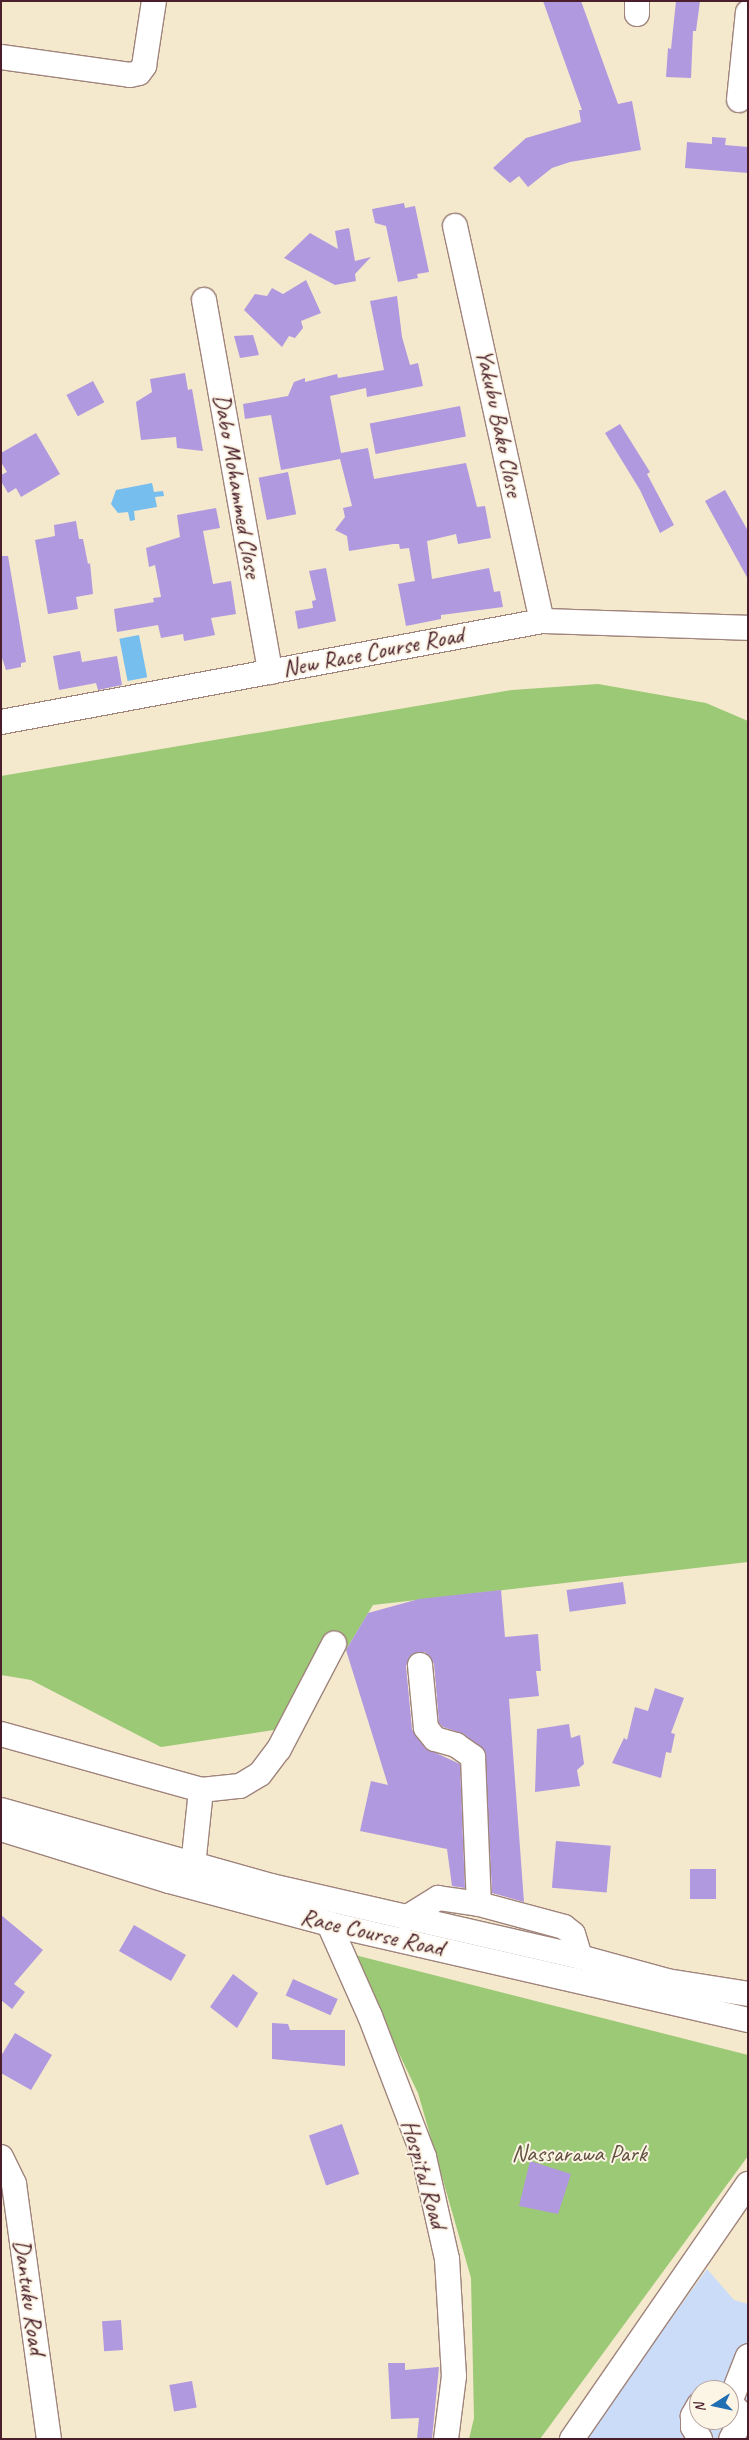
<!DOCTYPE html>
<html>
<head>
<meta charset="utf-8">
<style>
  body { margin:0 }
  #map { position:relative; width:749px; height:2440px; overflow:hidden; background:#f4e8cd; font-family:Caveat,sans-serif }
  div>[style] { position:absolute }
  .built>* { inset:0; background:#cbdcf9 }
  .green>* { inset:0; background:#9cc976 }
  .water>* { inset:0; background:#76beee; transform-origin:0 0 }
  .building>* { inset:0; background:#b099de; transform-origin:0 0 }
  .roads { filter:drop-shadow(1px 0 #9f847c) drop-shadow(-1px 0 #9f847c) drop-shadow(0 1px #9f847c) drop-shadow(0 -1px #9f847c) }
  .minor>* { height:24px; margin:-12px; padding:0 12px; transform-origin:12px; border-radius:12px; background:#fff }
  span { translate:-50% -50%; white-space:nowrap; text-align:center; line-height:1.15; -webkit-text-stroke:4px #fcf5e5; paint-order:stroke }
  .street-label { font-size:24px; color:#4a1f2b }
  .park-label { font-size:24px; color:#635242 }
  .frame { position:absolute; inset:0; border:2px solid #4a1f2b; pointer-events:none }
  .north { position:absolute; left:689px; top:2380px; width:50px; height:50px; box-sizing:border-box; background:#fcf5e5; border:1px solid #b59f9b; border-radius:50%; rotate:260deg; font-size:14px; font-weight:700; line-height:20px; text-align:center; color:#4a1f2b }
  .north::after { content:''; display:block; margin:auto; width:18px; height:22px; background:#1f6fb2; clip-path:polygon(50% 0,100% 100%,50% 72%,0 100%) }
</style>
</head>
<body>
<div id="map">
  <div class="built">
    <i style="clip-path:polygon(evenodd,707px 2269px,734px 2300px,748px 2304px,748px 2439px,584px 2439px,707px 2269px,699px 2390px,729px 2390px,729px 2420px,699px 2420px,699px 2390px)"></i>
  </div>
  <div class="green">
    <i style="clip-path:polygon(598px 684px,706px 703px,748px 721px,748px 1562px,373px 1605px,300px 1726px,161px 1747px,31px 1680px,1px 1675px,1px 776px,512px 690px)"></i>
    <i style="clip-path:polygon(351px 1954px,748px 2055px,748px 2156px,540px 2439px,469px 2439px,474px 2418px,471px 2278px,418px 2093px)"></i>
  </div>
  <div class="water">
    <i style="clip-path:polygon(152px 483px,154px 492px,163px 491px,164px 496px,155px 497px,157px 507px,134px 511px,135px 520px,130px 521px,128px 512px,118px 513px,111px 504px,116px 490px)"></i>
    <i style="left:139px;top:635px;width:43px;height:20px;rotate:79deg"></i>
  </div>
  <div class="building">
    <i style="clip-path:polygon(543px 1px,581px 1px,618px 104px,632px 101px,641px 150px,570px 162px,552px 168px,528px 187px,519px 176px,510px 183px,493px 168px,526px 138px,581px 122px,579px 110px,582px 110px)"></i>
    <i style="clip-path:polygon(676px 1px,700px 1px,696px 31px,693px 31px,691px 78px,666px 77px,668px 48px,671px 49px)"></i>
    <i style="clip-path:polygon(712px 137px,726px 138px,725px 145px,748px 147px,748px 173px,685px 168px,687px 142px,712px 144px)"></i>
    <i style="clip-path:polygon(404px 203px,405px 208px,415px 206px,429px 272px,417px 274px,418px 278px,398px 282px,386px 226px,375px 223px,372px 209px)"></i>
    <i style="clip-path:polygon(349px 228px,355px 261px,371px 257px,355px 274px,356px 281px,335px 285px,284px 258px,310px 233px,338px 249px,335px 231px)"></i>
    <i style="clip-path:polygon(306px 280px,321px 313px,301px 321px,303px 328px,295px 338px,289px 336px,282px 347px,244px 310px,255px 294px,267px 296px,272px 288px,283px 294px)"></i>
    <i style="clip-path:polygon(397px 296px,402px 337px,410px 365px,418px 363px,423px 386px,367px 397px,366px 388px,330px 396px,341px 453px,368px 448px,374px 479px,466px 463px,477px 507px,485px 506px,491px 538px,458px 544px,456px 534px,427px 541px,432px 579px,489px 568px,494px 592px,500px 591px,503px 607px,441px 615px,441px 619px,406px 626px,398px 584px,415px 581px,409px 548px,400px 549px,399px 544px,393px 544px,349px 551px,347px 536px,335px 530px,345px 517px,343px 508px,352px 506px,340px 459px,281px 470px,271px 415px,245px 419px,243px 404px,288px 396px,294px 382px,305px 378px,305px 382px,337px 374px,338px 378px,384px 370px,370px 301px)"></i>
    <i style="clip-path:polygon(253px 335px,259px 355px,240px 358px,234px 336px)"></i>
    <i style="clip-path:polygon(185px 373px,188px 390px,192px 389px,203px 451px,177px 448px,176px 437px,141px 440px,136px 402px,152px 392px,150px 379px)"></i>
    <i style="left:93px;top:381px;width:24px;height:30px;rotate:62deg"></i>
    <i style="left:460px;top:406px;width:31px;height:92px;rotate:79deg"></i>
    <i style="clip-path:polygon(620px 424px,650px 472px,647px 474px,674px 525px,660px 533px,640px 490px,605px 433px)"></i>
    <i style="clip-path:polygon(36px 433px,60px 474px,21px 497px,16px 488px,8px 493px,1px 481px,1px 475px,7px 472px,1px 462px,1px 453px)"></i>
    <i style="left:288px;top:472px;width:43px;height:30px;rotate:79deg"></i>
    <i style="clip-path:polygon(725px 490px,748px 531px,748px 579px,705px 501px)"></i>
    <i style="clip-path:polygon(216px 508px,220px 528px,203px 531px,213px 584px,231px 581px,236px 614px,211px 618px,215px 635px,184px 641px,183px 634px,161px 638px,158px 625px,117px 632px,114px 609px,154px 602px,153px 598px,161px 597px,155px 565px,149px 567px,146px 548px,180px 537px,177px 515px)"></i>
    <i style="clip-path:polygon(76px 521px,79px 539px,83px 539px,88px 564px,90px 563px,93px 594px,76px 597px,78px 609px,48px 614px,35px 540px,55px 536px,54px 525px)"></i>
    <i style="clip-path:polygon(1px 556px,8px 556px,26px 662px,21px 663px,21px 667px,6px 670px,1px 655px)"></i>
    <i style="clip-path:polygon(326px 568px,336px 621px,298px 629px,295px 611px,313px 608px,312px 601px,316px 600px,309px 571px)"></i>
    <i style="clip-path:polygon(80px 651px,82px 662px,117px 656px,122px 685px,98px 690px,96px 683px,59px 690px,53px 656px)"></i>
    <i style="left:623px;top:1582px;width:22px;height:57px;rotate:82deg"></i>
    <i style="clip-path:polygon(501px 1590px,505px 1637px,538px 1634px,541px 1671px,536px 1671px,539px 1696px,509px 1699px,524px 1902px,492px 1893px,485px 1751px,464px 1734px,443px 1727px,439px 1723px,434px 1664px,425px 1652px,412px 1654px,406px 1666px,412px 1729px,425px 1748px,460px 1764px,465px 1888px,452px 1886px,447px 1849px,360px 1831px,371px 1781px,388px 1785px,346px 1650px,368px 1613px,419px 1599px)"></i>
    <i style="clip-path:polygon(655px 1688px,684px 1698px,671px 1733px,675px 1734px,671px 1753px,666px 1752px,661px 1778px,612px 1763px,624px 1738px,627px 1740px,635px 1707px,648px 1711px)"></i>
    <i style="clip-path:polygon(569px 1724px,571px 1738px,580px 1735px,584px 1764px,577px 1770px,580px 1786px,535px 1792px,537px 1729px)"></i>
    <i style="left:556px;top:1841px;width:55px;height:47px;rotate:5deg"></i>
    <i style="left:690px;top:1869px;width:26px;height:30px"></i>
    <i style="clip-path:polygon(1px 1915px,43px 1950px,14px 1984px,25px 1992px,12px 2009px,1px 2000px)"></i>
    <i style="left:134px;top:1925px;width:60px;height:30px;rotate:30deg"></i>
    <i style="clip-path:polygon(233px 1974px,258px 1993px,237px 2028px,210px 2007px)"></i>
    <i style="left:293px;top:1979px;width:49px;height:18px;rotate:24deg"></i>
    <i style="clip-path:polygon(272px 2023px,288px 2024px,290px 2030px,345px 2030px,345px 2066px,272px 2059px)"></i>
    <i style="clip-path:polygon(15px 2033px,52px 2055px,31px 2090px,1px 2073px,1px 2056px)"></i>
    <i style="left:342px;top:2124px;width:53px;height:35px;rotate:71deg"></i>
    <i style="clip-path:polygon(530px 2161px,571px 2174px,558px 2214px,519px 2206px)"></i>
    <i style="left:121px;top:2320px;width:30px;height:19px;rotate:86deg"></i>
    <i style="clip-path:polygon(388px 2363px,405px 2363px,405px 2370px,439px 2367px,432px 2439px,417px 2439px,419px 2418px,391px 2419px)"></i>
    <i style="left:192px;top:2381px;width:27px;height:23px;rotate:80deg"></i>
  </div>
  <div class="roads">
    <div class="minor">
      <i style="left:637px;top:1px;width:13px;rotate:90deg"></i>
      <i style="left:1px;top:57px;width:130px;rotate:7.9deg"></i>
      <i style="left:130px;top:75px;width:9px;rotate:-13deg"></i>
      <i style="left:139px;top:73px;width:9px;rotate:-54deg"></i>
      <i style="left:144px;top:66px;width:66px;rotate:-81.3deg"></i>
      <i style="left:739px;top:100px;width:88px;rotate:-84.2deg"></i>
      <i style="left:455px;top:226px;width:404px;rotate:77.6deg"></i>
      <i style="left:204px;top:300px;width:378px;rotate:79.9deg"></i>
      <i style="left:1px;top:722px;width:550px;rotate:-10.57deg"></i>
      <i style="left:542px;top:621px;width:206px;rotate:1.9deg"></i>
      <i style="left:420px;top:1665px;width:63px;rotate:84.6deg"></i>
      <i style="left:426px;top:1728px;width:14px;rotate:51deg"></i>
      <i style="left:435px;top:1739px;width:22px;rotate:16deg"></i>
      <i style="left:456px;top:1745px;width:21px;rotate:35deg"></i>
      <i style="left:473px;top:1757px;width:147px;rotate:87.7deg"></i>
      <i style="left:1px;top:1734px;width:208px;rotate:15.6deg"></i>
      <i style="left:201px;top:1790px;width:76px;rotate:96deg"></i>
      <i style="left:201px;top:1790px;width:39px;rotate:-6deg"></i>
      <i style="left:240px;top:1786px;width:23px;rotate:-31deg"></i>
      <i style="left:260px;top:1774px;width:31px;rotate:-53deg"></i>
      <i style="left:279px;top:1749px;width:119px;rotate:-62.4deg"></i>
      <i style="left:1px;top:1810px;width:280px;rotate:15.7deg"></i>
      <i style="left:271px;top:1886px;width:317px;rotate:12.9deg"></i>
      <i style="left:580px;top:1957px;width:90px;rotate:15.4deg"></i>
      <i style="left:667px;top:1981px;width:82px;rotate:9.1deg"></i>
      <i style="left:1px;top:1829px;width:176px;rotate:17.2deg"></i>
      <i style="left:169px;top:1881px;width:166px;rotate:15deg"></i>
      <i style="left:329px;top:1924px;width:430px;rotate:12.9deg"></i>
      <i style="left:406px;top:1918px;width:38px;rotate:-32deg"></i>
      <i style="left:438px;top:1898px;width:41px;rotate:8.3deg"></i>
      <i style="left:479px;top:1904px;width:88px;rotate:15.1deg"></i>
      <i style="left:564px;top:1927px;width:11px;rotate:38deg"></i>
      <i style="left:573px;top:1934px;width:24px;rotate:73deg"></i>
      <i style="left:329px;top:1924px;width:101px;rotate:66deg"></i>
      <i style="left:370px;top:2016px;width:151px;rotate:69deg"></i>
      <i style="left:424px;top:2157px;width:105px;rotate:77.3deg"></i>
      <i style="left:447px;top:2259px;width:117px;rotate:86.6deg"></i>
      <i style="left:454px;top:2376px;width:64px;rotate:97.2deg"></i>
      <i style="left:1px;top:2157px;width:30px;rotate:64deg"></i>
      <i style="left:14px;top:2184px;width:257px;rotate:82.2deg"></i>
      <i style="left:729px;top:2401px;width:13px;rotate:48deg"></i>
      <i style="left:738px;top:2411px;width:12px;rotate:81deg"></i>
      <i style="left:740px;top:2423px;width:18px;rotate:119deg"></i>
      <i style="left:730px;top:2402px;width:49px;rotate:-68.6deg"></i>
      <i style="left:699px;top:2405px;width:13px;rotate:119deg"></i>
      <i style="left:693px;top:2416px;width:11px;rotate:90deg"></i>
      <i style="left:693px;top:2427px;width:14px;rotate:60deg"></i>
      <i style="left:572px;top:2439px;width:310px;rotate:-55.4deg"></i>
    </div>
  </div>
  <div class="street-label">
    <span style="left:499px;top:423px;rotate:78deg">Yakubu Bako Close</span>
    <span style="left:237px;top:486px;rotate:80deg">Dabo Mohammed Close</span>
    <span style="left:373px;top:652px;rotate:-11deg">New Race Course Road</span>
    <span style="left:372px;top:1933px;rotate:13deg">Race Course Road</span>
    <span style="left:424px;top:2174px;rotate:74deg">Hospital Road</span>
    <span style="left:29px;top:2297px;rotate:82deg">Dantuku Road</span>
  </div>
  <div class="park-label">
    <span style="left:579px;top:2154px">Nassarawa Park</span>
  </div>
  <div class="frame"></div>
  <div class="north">N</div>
</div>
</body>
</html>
